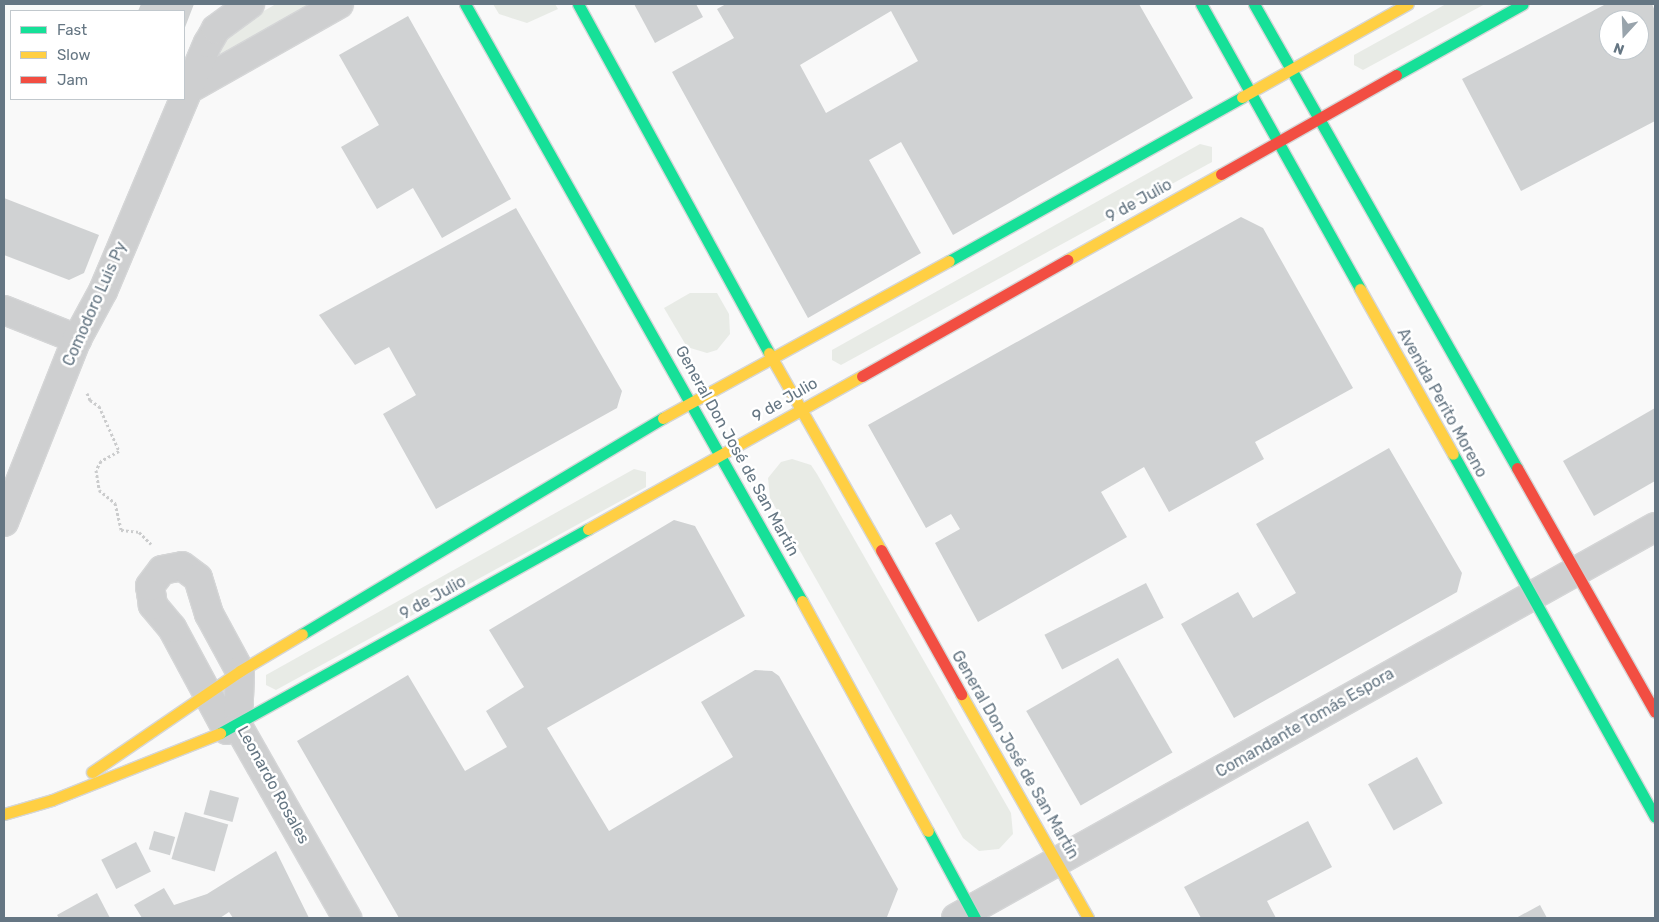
<!DOCTYPE html>
<html>
<head>
<meta charset="utf-8">
<style>
  body { margin:0 }
  #map { position:relative; width:1659px; height:922px; overflow:hidden; background:#f9f9f9; font-family:Rubik,sans-serif }
  div>[style] { position:absolute }
  .green>* { inset:0; background:#e8ebe6 }
  .building>* { inset:0; background:#d0d2d3; transform-origin:0 0 }
  .path>* { height:3px; margin-top:-1.5px; transform-origin:0; background:repeating-linear-gradient(90deg,#cbcccd 0 2.5px,transparent 0 5px) }
  .roads { filter:drop-shadow(1px 0 #d5d6d7) drop-shadow(-1px 0 #d5d6d7) drop-shadow(0 1px #d5d6d7) drop-shadow(0 -1px #d5d6d7) }
  .street>* { height:28px; margin:-14px; padding:0 14px; transform-origin:14px; border-radius:14px; background:#cecfd0 }
  .fast>* { height:11px; margin:-5.5px; padding:0 5.5px; transform-origin:5.5px; border-radius:5.5px; background:#16e098 }
  .slow>* { height:11px; margin:-5.5px; padding:0 5.5px; transform-origin:5.5px; border-radius:5.5px; background:#ffcf43 }
  .jam>* { height:11px; margin:-5.5px; padding:0 5.5px; transform-origin:5.5px; border-radius:5.5px; background:#f24e42 }
  span { translate:-50% -50%; white-space:nowrap; text-align:center; line-height:1.15; -webkit-text-stroke:5px #fff; paint-order:stroke }
  .street-label { font-size:16px; color:#657683 }
  .frame { position:absolute; inset:0; border:5px solid #657683; pointer-events:none }
  .legend { position:absolute; left:10px; top:10px; width:175px; height:90px; box-sizing:border-box; background:#fff; border:1px solid #c1c8cd; margin:0; padding:6px 9px; list-style:none; font-size:15px; color:#657683 }
  .legend li { display:flex; align-items:center; gap:10px; height:25px }
  .legend b { width:25px; border:1px solid #c1c8cd }
  .north { position:absolute; left:1599px; top:10px; width:50px; height:50px; box-sizing:border-box; background:#fff; border:1px solid #c1c8cd; border-radius:50%; rotate:200deg; font-size:14px; font-weight:700; line-height:20px; text-align:center; color:#657683 }
  .north::after { content:''; display:block; margin:auto; width:18px; height:22px; background:#99a4ac; clip-path:polygon(50% 0,100% 100%,50% 72%,0 100%) }
</style>
</head>
<body>
<div id="map">
  <div class="green">
    <i style="clip-path:polygon(276px 4px,312px 4px,208px 68px,230px 30px)"></i>
    <i style="clip-path:polygon(493px 4px,555px 4px,558px 9px,527px 23px,499px 14px)"></i>
    <i style="clip-path:polygon(1446px 4px,1485px 4px,1363px 70px,1354px 65px,1354px 55px)"></i>
    <i style="clip-path:polygon(1200px 144px,1212px 147px,1212px 162px,841px 365px,832px 360px,832px 350px)"></i>
    <i style="clip-path:polygon(690px 293px,717px 293px,729px 314px,730px 334px,717px 350px,707px 353px,687px 347px,664px 308px)"></i>
    <i style="clip-path:polygon(792px 459px,811px 465px,817px 474px,1011px 813px,1013px 834px,999px 849px,979px 851px,963px 838px,770px 498px,768px 478px,781px 462px)"></i>
    <i style="clip-path:polygon(634px 469px,646px 472px,646px 487px,276px 690px,266px 685px,266px 675px)"></i>
  </div>
  <div class="building">
    <i style="clip-path:polygon(141px 4px,194px 4px,184px 30px,184px 11px,138px 11px)"></i>
    <i style="clip-path:polygon(634px 4px,696px 4px,703px 17px,655px 43px)"></i>
    <i style="clip-path:polygon(evenodd,726px 4px,1139px 4px,1193px 98px,953px 235px,901px 142px,869px 160px,921px 253px,808px 318px,672px 72px,734px 38px,717px 9px,726px 4px,891px 11px,918px 61px,826px 113px,800px 65px,891px 11px)"></i>
    <i style="clip-path:polygon(evenodd,1606px 4px,1652px 4px,1655px 11px,1655px 121px,1521px 191px,1462px 79px,1606px 4px,1609px 20px,1639px 20px,1639px 50px,1609px 50px,1609px 20px)"></i>
    <i style="clip-path:polygon(408px 16px,511px 199px,442px 238px,413px 188px,377px 209px,341px 147px,379px 125px,339px 55px)"></i>
    <i style="clip-path:polygon(4px 198px,99px 235px,84px 273px,69px 280px,4px 255px)"></i>
    <i style="clip-path:polygon(516px 208px,622px 391px,617px 408px,436px 509px,383px 414px,416px 395px,389px 347px,355px 365px,319px 315px)"></i>
    <i style="clip-path:polygon(1241px 217px,1263px 228px,1353px 388px,1255px 442px,1264px 459px,1169px 512px,1144px 467px,1101px 492px,1127px 537px,978px 622px,935px 543px,960px 529px,951px 514px,926px 528px,868px 425px)"></i>
    <i style="clip-path:polygon(1655px 408px,1655px 481px,1594px 516px,1563px 461px)"></i>
    <i style="clip-path:polygon(1389px 448px,1462px 573px,1457px 592px,1234px 718px,1181px 624px,1238px 592px,1253px 618px,1296px 593px,1256px 524px)"></i>
    <i style="clip-path:polygon(674px 520px,695px 526px,745px 616px,547px 728px,609px 831px,733px 757px,701px 702px,755px 670px,772px 671px,779px 676px,898px 889px,887px 917px,399px 918px,297px 741px,408px 675px,465px 771px,507px 747px,486px 711px,524px 687px,489px 630px)"></i>
    <i style="left:1146px;top:583px;width:39px;height:114px;rotate:63deg"></i>
    <i style="left:1118px;top:658px;width:109px;height:106px;rotate:60deg"></i>
    <i style="left:1417px;top:757px;width:53px;height:56px;rotate:61deg"></i>
    <i style="left:210px;top:790px;width:30px;height:25px;rotate:15deg"></i>
    <i style="left:185px;top:812px;width:45px;height:49px;rotate:16deg"></i>
    <i style="clip-path:polygon(1308px 821px,1332px 867px,1267px 901px,1276px 918px,1201px 918px,1184px 887px)"></i>
    <i style="left:154px;top:831px;width:22px;height:19px;rotate:16deg"></i>
    <i style="left:136px;top:842px;width:33px;height:39px;rotate:63deg"></i>
    <i style="clip-path:polygon(276px 851px,309px 918px,233px 918px,229px 912px,220px 918px,142px 918px,134px 905px,164px 888px,174px 905px,207px 894px)"></i>
    <i style="clip-path:polygon(97px 893px,110px 918px,59px 918px,57px 915px)"></i>
    <i style="clip-path:polygon(1540px 905px,1547px 918px,1516px 918px)"></i>
  </div>
  <div class="path">
    <i style="left:87px;top:393px;width:8px;rotate:67deg"></i>
    <i style="left:90px;top:400px;width:11px;rotate:34deg"></i>
    <i style="left:99px;top:406px;width:49px;rotate:66deg"></i>
    <i style="left:119px;top:451px;width:21px;rotate:151deg"></i>
    <i style="left:101px;top:461px;width:10px;rotate:119deg"></i>
    <i style="left:96px;top:470px;width:20px;rotate:81deg"></i>
    <i style="left:99px;top:490px;width:21px;rotate:39deg"></i>
    <i style="left:115px;top:503px;width:28px;rotate:77deg"></i>
    <i style="left:121px;top:530px;width:18px;rotate:6deg"></i>
    <i style="left:139px;top:532px;width:17px;rotate:45deg"></i>
  </div>
  <div class="roads">
    <div class="street">
      <i style="left:189px;top:89px;width:172px;rotate:-29.5deg"></i>
      <i style="left:4px;top:310px;width:79px;rotate:21.7deg"></i>
      <i style="left:4px;top:522px;width:197px;rotate:-68.3deg"></i>
      <i style="left:77px;top:339px;width:55px;rotate:-61.6deg"></i>
      <i style="left:103px;top:291px;width:269px;rotate:-67.1deg"></i>
      <i style="left:208px;top:43px;width:16px;rotate:-60deg"></i>
      <i style="left:216px;top:29px;width:42px;rotate:-36.3deg"></i>
      <i style="left:227px;top:730px;width:116px;rotate:-118.3deg"></i>
      <i style="left:172px;top:628px;width:30px;rotate:-130deg"></i>
      <i style="left:153px;top:605px;width:19px;rotate:-99deg"></i>
      <i style="left:150px;top:586px;width:20px;rotate:-53deg"></i>
      <i style="left:162px;top:570px;width:20px;rotate:-11deg"></i>
      <i style="left:182px;top:566px;width:20px;rotate:37deg"></i>
      <i style="left:198px;top:578px;width:38px;rotate:73deg"></i>
      <i style="left:209px;top:614px;width:65px;rotate:61.5deg"></i>
      <i style="left:240px;top:671px;width:55px;rotate:92.1deg"></i>
      <i style="left:238px;top:726px;width:221px;rotate:60.4deg"></i>
      <i style="left:956px;top:918px;width:801px;rotate:-29.22deg"></i>
    </div>
    <div class="fast">
      <i style="left:465px;top:4px;width:686px;rotate:60.56deg"></i>
      <i style="left:578px;top:4px;width:398px;rotate:61.3deg"></i>
      <i style="left:1201px;top:4px;width:326px;rotate:60.8deg"></i>
      <i style="left:1254px;top:4px;width:533px;rotate:60.45deg"></i>
      <i style="left:1396px;top:75px;width:145px;rotate:-29.2deg"></i>
      <i style="left:949px;top:261px;width:336px;rotate:-29.2deg"></i>
      <i style="left:1453px;top:454px;width:415px;rotate:60.9deg"></i>
      <i style="left:302px;top:634px;width:421px;rotate:-30.9deg"></i>
      <i style="left:220px;top:733px;width:421px;rotate:-29deg"></i>
      <i style="left:928px;top:831px;width:99px;rotate:61.6deg"></i>
    </div>
    <div class="slow">
      <i style="left:1242px;top:97px;width:190px;rotate:-29.3deg"></i>
      <i style="left:1067px;top:260px;width:176px;rotate:-29.2deg"></i>
      <i style="left:1360px;top:289px;width:189px;rotate:60.6deg"></i>
      <i style="left:769px;top:353px;width:227px;rotate:60.4deg"></i>
      <i style="left:663px;top:418px;width:326px;rotate:-28.8deg"></i>
      <i style="left:588px;top:529px;width:314px;rotate:-29.2deg"></i>
      <i style="left:802px;top:601px;width:262px;rotate:61.3deg"></i>
      <i style="left:961px;top:694px;width:257px;rotate:60.4deg"></i>
      <i style="left:92px;top:772px;width:179px;rotate:-34.3deg"></i>
      <i style="left:240px;top:671px;width:72px;rotate:-30.8deg"></i>
      <i style="left:4px;top:814px;width:50px;rotate:-16.3deg"></i>
      <i style="left:52px;top:800px;width:181px;rotate:-21.7deg"></i>
    </div>
    <div class="jam">
      <i style="left:1221px;top:174px;width:201px;rotate:-29.5deg"></i>
      <i style="left:862px;top:376px;width:236px;rotate:-29.5deg"></i>
      <i style="left:1517px;top:468px;width:280px;rotate:60.5deg"></i>
      <i style="left:881px;top:550px;width:165px;rotate:60.9deg"></i>
    </div>
  </div>
  <div class="street-label">
    <span style="left:1139px;top:201px;rotate:-29deg">9 de Julio</span>
    <span style="left:95px;top:304px;rotate:-66deg">Comodoro Luis Py</span>
    <span style="left:785px;top:400px;rotate:-30deg">9 de Julio</span>
    <span style="left:1442px;top:403px;rotate:61deg">Avenida Perito Moreno</span>
    <span style="left:737px;top:451px;rotate:61deg">General Don José de San Martín</span>
    <span style="left:433px;top:598px;rotate:-29deg">9 de Julio</span>
    <span style="left:1305px;top:723px;rotate:-30deg">Comandante Tomás Espora</span>
    <span style="left:1015px;top:755px;rotate:60deg">General Don José de San Martín</span>
    <span style="left:273px;top:785px;rotate:61deg">Leonardo Rosales</span>
  </div>
  <div class="frame"></div>
  <ul class="legend">
  <li><b style="height:6px;background:#16e098"></b>Fast</li>
  <li><b style="height:6px;background:#ffcf43"></b>Slow</li>
  <li><b style="height:6px;background:#f24e42"></b>Jam</li>
  </ul>
  <div class="north">N</div>
</div>
</body>
</html>
